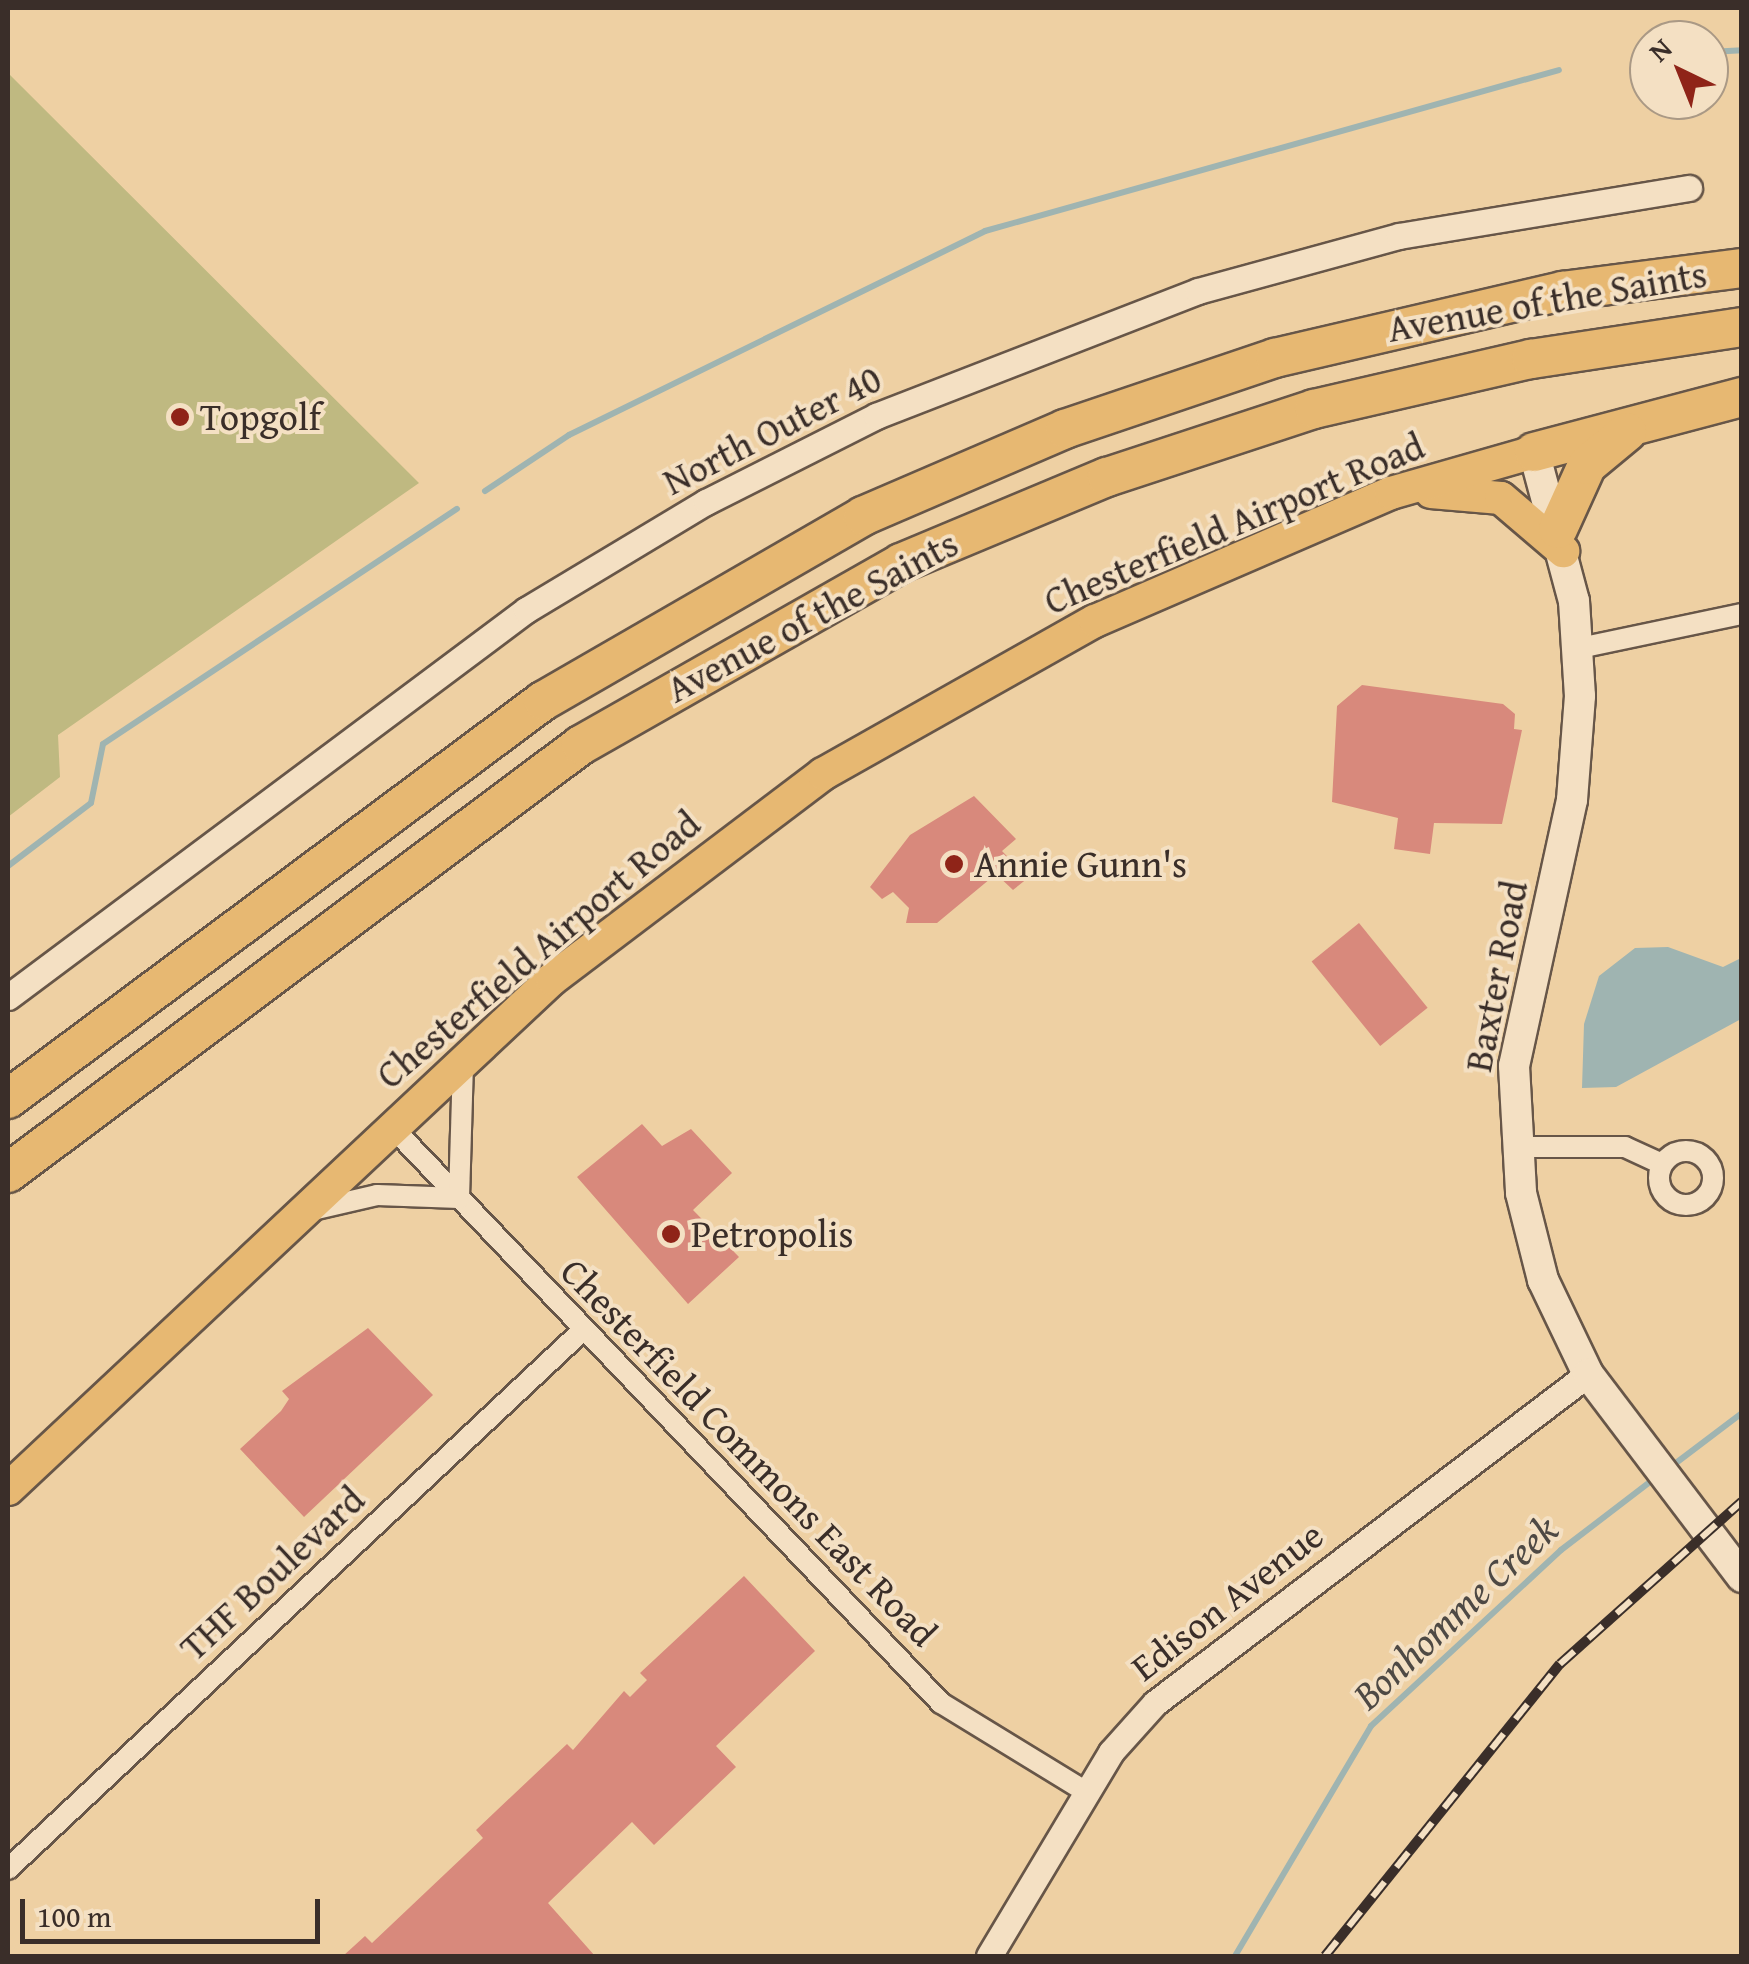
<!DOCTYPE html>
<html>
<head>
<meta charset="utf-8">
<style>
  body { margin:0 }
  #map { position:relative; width:1749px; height:1964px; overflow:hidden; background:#eed0a3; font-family:"Gentium Book Plus",serif }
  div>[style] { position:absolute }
  .green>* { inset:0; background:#bfb981 }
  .water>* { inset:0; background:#9fb4b1 }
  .stream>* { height:6px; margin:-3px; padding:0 3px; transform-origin:3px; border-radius:3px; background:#9fb4b1 }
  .building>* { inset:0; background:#d8897c; transform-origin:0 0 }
  .roads { filter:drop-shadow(2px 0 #675648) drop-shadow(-2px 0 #675648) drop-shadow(0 2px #675648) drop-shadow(0 -2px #675648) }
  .minor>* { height:20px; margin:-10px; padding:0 10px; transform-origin:10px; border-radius:10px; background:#f4e0c3 }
  .minor>.ring { margin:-10px; padding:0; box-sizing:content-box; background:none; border:20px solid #f4e0c3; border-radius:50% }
  .tertiary>* { height:25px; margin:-12.5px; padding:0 12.5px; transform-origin:12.5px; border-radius:12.5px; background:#f4e0c3 }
  .secondary>* { height:30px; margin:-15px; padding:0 15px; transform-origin:15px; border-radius:15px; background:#f4e0c3 }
  .primary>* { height:32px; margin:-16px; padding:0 16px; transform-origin:16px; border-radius:16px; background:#e7b872 }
  .motorway>* { height:38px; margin:-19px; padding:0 19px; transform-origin:19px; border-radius:19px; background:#e7b872 }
  .rail>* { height:10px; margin-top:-5px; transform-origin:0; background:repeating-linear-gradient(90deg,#f4e0c3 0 19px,#3a2e29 0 38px); box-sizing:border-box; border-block:2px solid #3a2e29 }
  .dots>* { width:28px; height:28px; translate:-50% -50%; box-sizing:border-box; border:5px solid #f4e0c3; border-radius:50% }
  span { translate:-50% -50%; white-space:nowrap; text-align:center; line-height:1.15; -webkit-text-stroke:8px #f4e0c3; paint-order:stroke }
  .street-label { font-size:38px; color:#3a2e29 }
  .poi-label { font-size:38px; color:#3a2e29 }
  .left { translate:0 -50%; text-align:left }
  .water-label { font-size:40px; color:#4e4944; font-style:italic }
  .frame { position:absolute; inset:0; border:10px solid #3a2e29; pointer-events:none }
  .north { position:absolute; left:1629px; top:20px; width:100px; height:100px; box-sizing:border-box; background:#f4e0c3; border:2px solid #aa9985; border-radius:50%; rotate:317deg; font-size:28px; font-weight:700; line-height:40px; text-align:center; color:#3a2e29 }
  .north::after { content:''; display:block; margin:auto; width:35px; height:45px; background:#8f2418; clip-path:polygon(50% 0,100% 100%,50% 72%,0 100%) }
  .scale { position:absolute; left:20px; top:1899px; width:300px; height:45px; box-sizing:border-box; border:5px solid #3a2e29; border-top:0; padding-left:12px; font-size:30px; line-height:35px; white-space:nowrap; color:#3a2e29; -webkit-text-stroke:8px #f4e0c3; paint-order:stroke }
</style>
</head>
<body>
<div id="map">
  <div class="green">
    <i style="clip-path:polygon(8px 73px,419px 483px,58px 735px,60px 777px,8px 817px)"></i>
  </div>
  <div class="water">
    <i style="clip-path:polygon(1668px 947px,1723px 967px,1741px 958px,1741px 1019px,1616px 1087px,1582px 1088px,1584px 1024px,1599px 976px,1635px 948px)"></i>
  </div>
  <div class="stream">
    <i style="left:1709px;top:52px;width:33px;rotate:-3deg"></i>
    <i style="left:485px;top:491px;width:101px;rotate:-33.7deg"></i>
    <i style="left:569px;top:435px;width:463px;rotate:-26.1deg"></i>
    <i style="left:985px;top:231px;width:596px;rotate:-15.67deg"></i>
    <i style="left:8px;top:866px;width:104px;rotate:-37.2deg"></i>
    <i style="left:91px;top:803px;width:60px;rotate:-78.5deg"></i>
    <i style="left:103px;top:744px;width:425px;rotate:-33.6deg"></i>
    <i style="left:1668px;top:1469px;width:93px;rotate:-37.1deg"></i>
    <i style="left:1235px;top:1956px;width:267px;rotate:-59.4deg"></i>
    <i style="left:1371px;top:1726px;width:259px;rotate:-42.8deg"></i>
    <i style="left:1561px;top:1550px;width:117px;rotate:-37.4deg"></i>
  </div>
  <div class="building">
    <i style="clip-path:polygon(1362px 685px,1503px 704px,1515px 714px,1514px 729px,1522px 730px,1502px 824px,1434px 823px,1430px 854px,1394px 849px,1398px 818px,1332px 802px,1337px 706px)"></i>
    <i style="clip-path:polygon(974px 796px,1016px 839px,1002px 851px,1028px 878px,1013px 890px,996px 874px,937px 923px,906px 923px,909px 908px,893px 892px,882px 899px,870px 887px,910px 835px)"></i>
    <i style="left:1359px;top:923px;width:109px;height:61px;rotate:51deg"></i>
    <i style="clip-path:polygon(642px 1124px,662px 1146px,691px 1129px,732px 1173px,693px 1210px,739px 1257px,688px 1304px,577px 1177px)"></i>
    <i style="clip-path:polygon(368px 1328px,433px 1395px,304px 1517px,240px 1449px,281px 1411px,289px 1399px,282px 1391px)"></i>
    <i style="clip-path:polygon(744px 1576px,815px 1651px,716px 1746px,736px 1767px,654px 1845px,632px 1822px,548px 1903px,595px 1956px,343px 1956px,365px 1936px,372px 1943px,483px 1838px,476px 1830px,567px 1744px,573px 1750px,624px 1691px,630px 1697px,647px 1680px,640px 1673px)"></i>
  </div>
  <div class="roads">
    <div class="minor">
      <i style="left:1580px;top:648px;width:166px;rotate:-11.9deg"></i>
      <i style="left:390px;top:1125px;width:799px;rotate:46.37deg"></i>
      <i style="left:941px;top:1703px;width:170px;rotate:31.5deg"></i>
      <i style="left:1514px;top:1147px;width:111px"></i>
      <i style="left:1625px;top:1147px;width:41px;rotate:24.7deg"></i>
      <i class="ring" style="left:1659px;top:1151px;width:34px;height:34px"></i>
      <i style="left:459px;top:1198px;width:138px;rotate:-88.3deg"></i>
      <i style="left:308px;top:1211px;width:71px;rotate:-13.1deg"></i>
      <i style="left:377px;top:1195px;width:82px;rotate:2.1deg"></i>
      <i style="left:8px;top:1869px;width:790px;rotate:-43.15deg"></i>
    </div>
    <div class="tertiary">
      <i style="left:8px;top:997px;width:647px;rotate:-36.76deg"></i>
      <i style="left:526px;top:610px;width:210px;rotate:-31deg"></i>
      <i style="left:706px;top:502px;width:191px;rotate:-26.8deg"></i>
      <i style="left:876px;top:416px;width:345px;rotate:-21.2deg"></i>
      <i style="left:1198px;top:291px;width:208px;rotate:-15.3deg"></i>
      <i style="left:1399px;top:236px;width:294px;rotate:-9.4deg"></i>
      <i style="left:989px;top:1956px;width:238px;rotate:-59.1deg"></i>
      <i style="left:1111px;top:1752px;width:66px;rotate:-48.1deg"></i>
      <i style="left:1155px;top:1703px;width:544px;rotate:-37.23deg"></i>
    </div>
    <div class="secondary">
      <i style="left:1534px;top:452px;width:154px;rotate:75deg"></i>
      <i style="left:1574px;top:601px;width:95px;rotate:86.4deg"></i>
      <i style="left:1580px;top:696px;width:104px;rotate:94.4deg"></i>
      <i style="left:1572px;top:800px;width:272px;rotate:102.3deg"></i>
      <i style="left:1514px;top:1066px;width:127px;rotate:86.8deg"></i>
      <i style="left:1521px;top:1193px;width:90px;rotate:75.8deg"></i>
      <i style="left:1543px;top:1280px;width:104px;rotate:64.4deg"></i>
      <i style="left:1588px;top:1374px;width:255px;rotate:52.8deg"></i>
    </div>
    <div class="primary">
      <i style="left:1431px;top:492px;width:70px;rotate:4.9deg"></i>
      <i style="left:1501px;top:498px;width:82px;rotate:40.5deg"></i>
      <i style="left:8px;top:1489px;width:746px;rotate:-43.15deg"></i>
      <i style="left:552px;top:979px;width:340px;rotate:-37.1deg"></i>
      <i style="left:823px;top:774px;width:312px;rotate:-29.4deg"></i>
      <i style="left:1095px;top:621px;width:322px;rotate:-23.4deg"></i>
      <i style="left:1391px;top:493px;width:149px;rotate:-16deg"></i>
    </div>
    <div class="motorway">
      <i style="left:1534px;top:452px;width:215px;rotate:-14.8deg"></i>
      <i style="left:1558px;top:529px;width:70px;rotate:-65.6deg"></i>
      <i style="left:1587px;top:465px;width:52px;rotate:-39.5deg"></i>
      <i style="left:8px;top:1099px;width:667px;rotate:-36.65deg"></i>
      <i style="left:543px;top:701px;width:370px;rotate:-30deg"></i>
      <i style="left:863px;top:516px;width:220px;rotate:-23.3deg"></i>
      <i style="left:1065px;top:429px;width:222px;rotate:-18.7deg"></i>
      <i style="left:1275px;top:358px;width:296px;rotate:-13.1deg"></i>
      <i style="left:1563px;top:291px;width:180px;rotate:-7.3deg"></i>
      <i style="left:8px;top:1173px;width:715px;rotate:-36.76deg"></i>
      <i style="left:581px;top:745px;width:368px;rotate:-29.6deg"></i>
      <i style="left:901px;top:563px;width:223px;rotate:-22.7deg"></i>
      <i style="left:1107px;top:477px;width:218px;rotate:-18.2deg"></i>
      <i style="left:1314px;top:409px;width:223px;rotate:-13deg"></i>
      <i style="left:1531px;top:359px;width:213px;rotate:-8.6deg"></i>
    </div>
  </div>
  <div class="rail">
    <i style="left:1325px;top:1956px;width:375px;rotate:-51.2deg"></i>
    <i style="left:1560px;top:1664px;width:244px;rotate:-41.8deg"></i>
  </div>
  <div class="dots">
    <i style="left:180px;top:417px;background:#8f2418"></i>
    <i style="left:954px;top:864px;background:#8f2418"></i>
    <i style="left:671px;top:1234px;background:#8f2418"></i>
  </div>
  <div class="street-label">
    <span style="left:1547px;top:301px;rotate:-10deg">Avenue of the Saints</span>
    <span style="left:772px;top:430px;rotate:-27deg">North Outer 40</span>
    <span style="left:1234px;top:523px;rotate:-23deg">Chesterfield Airport Road</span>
    <span style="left:812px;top:616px;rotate:-28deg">Avenue of the Saints</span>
    <span style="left:538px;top:949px;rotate:-40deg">Chesterfield Airport Road</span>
    <span style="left:1496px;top:976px;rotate:-79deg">Baxter Road</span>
    <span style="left:749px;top:1452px;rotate:46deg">Chesterfield Commons East Road</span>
    <span style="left:272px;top:1573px;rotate:-43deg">THF Boulevard</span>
    <span style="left:1227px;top:1601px;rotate:-38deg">Edison Avenue</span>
  </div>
  <div class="poi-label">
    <span class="left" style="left:200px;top:417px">Topgolf</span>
    <span class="left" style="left:974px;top:864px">Annie Gunn's</span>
    <span class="left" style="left:691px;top:1234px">Petropolis</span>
  </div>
  <div class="water-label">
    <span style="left:1455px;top:1612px;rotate:-43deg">Bonhomme Creek</span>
  </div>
  <div class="frame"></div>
  <div class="north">N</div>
  <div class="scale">100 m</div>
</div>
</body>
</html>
